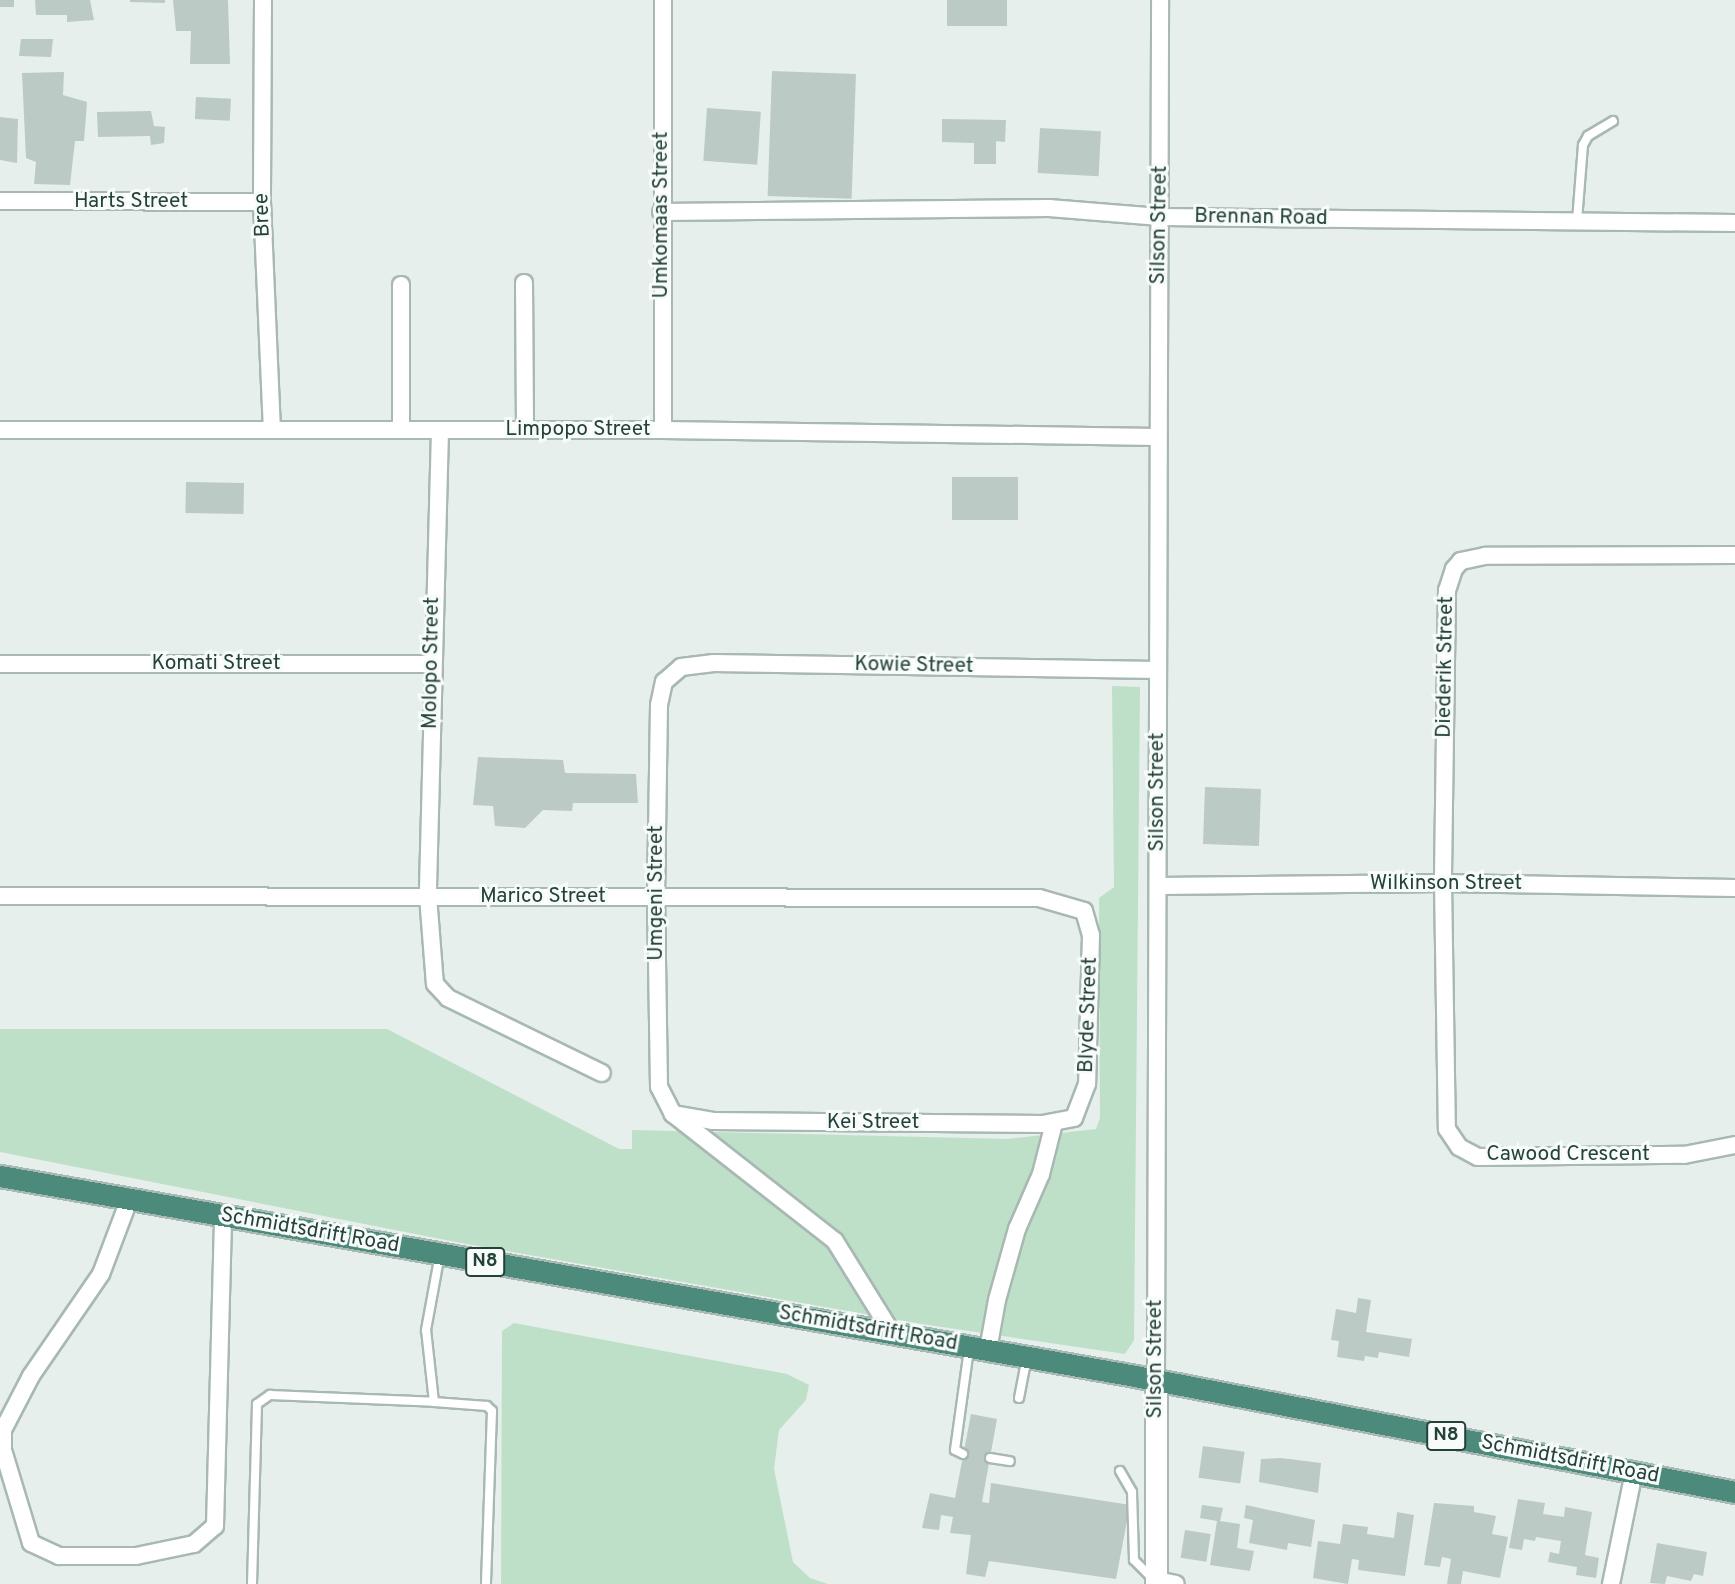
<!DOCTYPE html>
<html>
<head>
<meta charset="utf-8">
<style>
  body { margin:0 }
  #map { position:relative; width:1735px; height:1584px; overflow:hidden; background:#e6efeb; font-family:Overpass,sans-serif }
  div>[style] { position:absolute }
  .green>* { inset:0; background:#bfe0c8 }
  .building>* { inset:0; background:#bbcac4; transform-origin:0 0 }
  .roads { filter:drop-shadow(2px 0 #a8b8b2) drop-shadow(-2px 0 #a8b8b2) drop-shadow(0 2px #a8b8b2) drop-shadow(0 -2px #a8b8b2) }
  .service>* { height:8px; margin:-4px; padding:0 4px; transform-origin:4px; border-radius:4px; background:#fff }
  .minor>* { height:16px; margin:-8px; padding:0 8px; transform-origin:8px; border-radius:8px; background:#fff }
  .tertiary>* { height:21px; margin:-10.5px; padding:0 10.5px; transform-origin:10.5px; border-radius:10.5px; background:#fff }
  .trunk>* { height:21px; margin:-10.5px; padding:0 10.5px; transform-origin:10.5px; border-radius:10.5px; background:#4c8a7c }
  span { translate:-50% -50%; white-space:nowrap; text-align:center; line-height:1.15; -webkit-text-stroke:6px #f7fbf9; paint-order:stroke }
  .shield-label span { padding:2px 5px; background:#f7fbf9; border:2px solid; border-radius:5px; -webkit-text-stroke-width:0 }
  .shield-label { font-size:19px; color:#24423a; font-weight:700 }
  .street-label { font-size:21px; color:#24423a }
</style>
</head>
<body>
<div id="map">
  <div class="green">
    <i style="clip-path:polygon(1112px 686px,1140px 687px,1134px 1340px,1125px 1354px,922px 1324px,461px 1243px,0 1152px,0 1029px,387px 1029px,619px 1149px,632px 1149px,632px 1130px,1007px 1139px,1096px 1129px,1100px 1118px,1099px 898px,1114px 887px)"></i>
    <i style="clip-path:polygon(514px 1323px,787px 1374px,809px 1385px,806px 1400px,779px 1430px,774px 1469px,793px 1562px,810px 1578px,828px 1584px,501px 1584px,502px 1331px)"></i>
  </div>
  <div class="building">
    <i style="left:0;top:0;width:14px;height:7px"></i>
    <i style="clip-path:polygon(35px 0,90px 0,94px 20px,67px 22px,67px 15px,36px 15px)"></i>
    <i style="clip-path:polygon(130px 0,165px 0,165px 3px,130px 2px)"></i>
    <i style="clip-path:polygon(173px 0,228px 0,230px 64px,190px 64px,191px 31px,176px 31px)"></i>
    <i style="left:947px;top:0;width:60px;height:26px"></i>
    <i style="clip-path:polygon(21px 39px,53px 39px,51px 57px,19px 56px)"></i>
    <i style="left:772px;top:71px;width:84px;height:125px;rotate:2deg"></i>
    <i style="clip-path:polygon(64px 72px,63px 95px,87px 102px,84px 141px,75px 141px,70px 185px,34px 184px,36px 162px,26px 158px,22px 73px)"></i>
    <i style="left:196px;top:97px;width:35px;height:22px;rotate:3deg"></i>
    <i style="left:707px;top:108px;width:54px;height:53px;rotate:4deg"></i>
    <i style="clip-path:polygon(151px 111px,154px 126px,165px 127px,164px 143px,151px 145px,150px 136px,98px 137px,97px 112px)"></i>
    <i style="clip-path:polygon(0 117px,18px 119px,17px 163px,0 160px)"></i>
    <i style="clip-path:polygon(942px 119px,1006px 120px,1005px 142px,996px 141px,996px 164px,974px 164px,974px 143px,942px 142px)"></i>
    <i style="left:1040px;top:128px;width:61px;height:45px;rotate:3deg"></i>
    <i style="left:952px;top:477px;width:66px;height:43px"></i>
    <i style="left:186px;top:482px;width:58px;height:31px;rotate:1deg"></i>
    <i style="clip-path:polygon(478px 757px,563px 760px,565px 773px,636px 774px,638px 803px,573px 803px,572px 811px,543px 810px,525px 828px,495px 826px,493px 806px,473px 805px)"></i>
    <i style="left:1205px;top:787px;width:56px;height:57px;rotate:2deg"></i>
    <i style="clip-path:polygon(1358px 1298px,1371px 1300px,1366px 1332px,1412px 1339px,1409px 1357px,1379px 1352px,1378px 1358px,1365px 1356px,1364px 1361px,1337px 1357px,1339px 1341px,1331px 1340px,1336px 1309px,1356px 1313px)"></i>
    <i style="clip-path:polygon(971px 1414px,997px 1419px,982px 1502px,989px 1503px,991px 1483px,1130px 1505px,1116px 1579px,989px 1561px,985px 1577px,966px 1574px,971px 1535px,950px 1533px,953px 1517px,941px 1515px,939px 1530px,922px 1528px,930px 1493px,955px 1498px)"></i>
    <i style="left:1203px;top:1446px;width:42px;height:32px;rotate:8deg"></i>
    <i style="clip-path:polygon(1281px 1458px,1321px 1463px,1318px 1493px,1259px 1482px,1261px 1459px)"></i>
    <i style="clip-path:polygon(1518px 1499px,1545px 1503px,1543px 1514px,1564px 1517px,1565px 1507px,1592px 1512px,1585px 1555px,1599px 1558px,1596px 1578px,1576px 1575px,1577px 1567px,1548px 1562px,1550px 1552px,1559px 1554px,1561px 1541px,1536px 1537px,1535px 1541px,1524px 1539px,1522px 1550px,1509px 1548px)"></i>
    <i style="clip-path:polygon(1434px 1503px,1474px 1506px,1474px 1512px,1496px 1516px,1492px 1534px,1508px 1537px,1500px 1578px,1463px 1571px,1461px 1584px,1447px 1584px,1451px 1559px,1442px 1557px,1440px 1567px,1424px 1565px)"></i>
    <i style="clip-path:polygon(1202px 1505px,1223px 1508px,1220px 1521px,1240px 1524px,1237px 1548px,1254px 1551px,1250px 1571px,1210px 1565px,1217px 1521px,1200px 1518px)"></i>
    <i style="clip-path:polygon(1246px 1505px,1315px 1520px,1311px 1547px,1288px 1543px,1287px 1550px,1249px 1543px,1253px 1520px,1244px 1518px)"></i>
    <i style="clip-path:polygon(1397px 1512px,1414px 1515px,1405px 1576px,1358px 1570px,1359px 1560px,1352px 1559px,1348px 1584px,1313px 1578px,1318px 1541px,1340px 1544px,1343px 1524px,1368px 1527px,1367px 1534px,1394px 1538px)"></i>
    <i style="left:1185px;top:1530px;width:26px;height:28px;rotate:9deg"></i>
    <i style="clip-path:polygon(1657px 1543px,1707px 1552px,1703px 1576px,1694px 1574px,1691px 1581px,1667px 1576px,1665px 1584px,1650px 1583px)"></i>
  </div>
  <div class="roads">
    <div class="service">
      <i style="left:1577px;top:221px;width:76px;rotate:-85.5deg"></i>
      <i style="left:1583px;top:145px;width:10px;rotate:-61deg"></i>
      <i style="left:1588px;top:136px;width:29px;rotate:-31deg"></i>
      <i style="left:1019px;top:1398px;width:42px;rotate:-79deg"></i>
      <i style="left:434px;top:1402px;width:53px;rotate:4.3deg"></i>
      <i style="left:487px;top:1406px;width:7px;rotate:45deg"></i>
      <i style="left:492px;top:1411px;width:173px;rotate:92deg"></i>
      <i style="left:963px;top:1454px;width:9px;rotate:-153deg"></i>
      <i style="left:955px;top:1450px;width:102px;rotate:-82.1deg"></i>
      <i style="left:990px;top:1458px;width:20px;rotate:9deg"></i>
      <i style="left:1120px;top:1471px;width:24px;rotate:60deg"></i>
      <i style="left:1132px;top:1492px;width:68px;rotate:88.3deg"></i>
      <i style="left:1134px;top:1560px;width:25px;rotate:45deg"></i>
      <i style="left:252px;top:1584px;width:180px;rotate:-88.4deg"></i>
      <i style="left:257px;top:1404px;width:16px;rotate:-35deg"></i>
      <i style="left:270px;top:1395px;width:164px;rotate:2.4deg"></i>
      <i style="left:434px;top:1402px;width:72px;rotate:-96.3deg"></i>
      <i style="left:426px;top:1330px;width:77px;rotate:-79.6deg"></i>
    </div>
    <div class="minor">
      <i style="left:263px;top:0;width:202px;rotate:90.3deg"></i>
      <i style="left:262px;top:202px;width:228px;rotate:87.5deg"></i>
      <i style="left:663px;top:0;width:430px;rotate:90deg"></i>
      <i style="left:0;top:201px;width:262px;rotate:0.2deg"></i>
      <i style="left:661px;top:212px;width:388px;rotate:-0.6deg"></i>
      <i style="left:1049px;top:208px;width:111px;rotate:4.6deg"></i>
      <i style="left:1160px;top:217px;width:575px;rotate:0.6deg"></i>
      <i style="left:524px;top:283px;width:146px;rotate:89.6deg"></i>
      <i style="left:401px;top:285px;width:145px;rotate:90deg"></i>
      <i style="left:0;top:430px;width:663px"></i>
      <i style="left:663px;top:430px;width:494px;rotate:0.8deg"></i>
      <i style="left:440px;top:430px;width:466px;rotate:91.5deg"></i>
      <i style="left:428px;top:896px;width:88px;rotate:85.5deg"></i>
      <i style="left:435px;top:984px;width:19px;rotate:47deg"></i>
      <i style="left:448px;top:998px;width:171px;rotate:26deg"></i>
      <i style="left:1735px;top:555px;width:250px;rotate:179.8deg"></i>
      <i style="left:1485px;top:556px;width:25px;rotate:168deg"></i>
      <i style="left:1461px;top:561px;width:11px;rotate:131deg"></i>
      <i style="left:1454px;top:569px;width:22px;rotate:108deg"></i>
      <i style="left:1447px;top:590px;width:293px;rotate:90.8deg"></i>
      <i style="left:1443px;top:883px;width:246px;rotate:89.1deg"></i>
      <i style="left:1447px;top:1129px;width:22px;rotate:56deg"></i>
      <i style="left:1459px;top:1147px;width:21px;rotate:28deg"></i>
      <i style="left:1478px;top:1157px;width:206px;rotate:-0.6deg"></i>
      <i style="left:1684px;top:1155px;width:52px;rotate:-11.1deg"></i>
      <i style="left:0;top:664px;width:432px"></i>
      <i style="left:1158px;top:886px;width:285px;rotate:-0.6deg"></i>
      <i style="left:1443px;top:883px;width:292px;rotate:1deg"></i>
      <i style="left:0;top:896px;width:1039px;rotate:0.11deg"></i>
      <i style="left:1039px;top:898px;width:47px;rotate:16.1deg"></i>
      <i style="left:1084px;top:911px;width:25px;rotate:74deg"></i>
      <i style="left:1091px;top:935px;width:149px;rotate:91.5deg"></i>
      <i style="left:1087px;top:1084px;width:36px;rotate:111deg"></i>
      <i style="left:1074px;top:1118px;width:31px;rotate:169deg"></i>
      <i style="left:1044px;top:1124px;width:331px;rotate:-179.5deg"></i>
      <i style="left:713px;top:1121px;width:41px;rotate:-170.1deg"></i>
      <i style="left:129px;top:1200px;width:79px;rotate:110.7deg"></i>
      <i style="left:101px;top:1274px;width:124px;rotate:124.5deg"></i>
      <i style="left:31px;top:1376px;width:61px;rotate:117.4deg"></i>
      <i style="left:3px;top:1430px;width:20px;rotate:90deg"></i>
      <i style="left:3px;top:1450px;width:97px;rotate:73.2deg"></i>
      <i style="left:31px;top:1543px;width:31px;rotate:25deg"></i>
      <i style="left:59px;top:1556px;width:77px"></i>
      <i style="left:136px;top:1556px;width:59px;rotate:-11.7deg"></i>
      <i style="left:194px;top:1544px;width:28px;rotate:-41deg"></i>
      <i style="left:215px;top:1526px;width:310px;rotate:-88.5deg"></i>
      <i style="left:892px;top:1333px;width:108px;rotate:-121.8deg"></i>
      <i style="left:835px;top:1241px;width:206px;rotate:-141.9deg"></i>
      <i style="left:673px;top:1114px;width:30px;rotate:-117deg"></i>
      <i style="left:659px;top:1087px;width:190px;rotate:-90.9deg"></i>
      <i style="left:656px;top:897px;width:192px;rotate:-89.1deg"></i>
      <i style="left:659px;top:705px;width:24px;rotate:-78deg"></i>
      <i style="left:664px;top:682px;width:23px;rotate:-41deg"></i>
      <i style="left:681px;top:667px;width:33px;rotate:-7deg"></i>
      <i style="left:714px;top:663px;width:444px;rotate:0.9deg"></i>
      <i style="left:988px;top:1350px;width:51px;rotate:-79.8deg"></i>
      <i style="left:997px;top:1300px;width:74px;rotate:-74.3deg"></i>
      <i style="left:1017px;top:1229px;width:60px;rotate:-66.4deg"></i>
      <i style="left:1041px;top:1174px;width:53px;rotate:-75.7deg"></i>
      <i style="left:1156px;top:1380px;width:1380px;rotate:-89.83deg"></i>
      <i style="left:1156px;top:1580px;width:20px;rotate:11deg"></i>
      <i style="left:1611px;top:1584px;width:114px;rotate:-78.4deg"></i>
    </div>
    <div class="tertiary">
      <i style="left:1156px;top:1380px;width:204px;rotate:90deg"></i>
    </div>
    <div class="trunk">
      <i style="left:0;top:1176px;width:1152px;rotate:9.99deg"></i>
      <i style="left:1135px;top:1376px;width:611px;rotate:10.94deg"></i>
    </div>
  </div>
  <div class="shield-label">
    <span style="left:485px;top:1262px">N8</span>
    <span style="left:1446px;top:1436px">N8</span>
  </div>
  <div class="street-label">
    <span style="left:131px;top:202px">Harts Street</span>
    <span style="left:263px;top:215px;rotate:-92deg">Bree</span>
    <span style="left:662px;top:215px;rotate:-90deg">Umkomaas Street</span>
    <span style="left:1261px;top:218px;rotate:1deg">Brennan Road</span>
    <span style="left:1160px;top:225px;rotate:-89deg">Silson Street</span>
    <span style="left:578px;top:430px">Limpopo Street</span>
    <span style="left:432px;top:663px;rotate:-89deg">Molopo Street</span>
    <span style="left:216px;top:664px">Komati Street</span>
    <span style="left:914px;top:666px;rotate:1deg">Kowie Street</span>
    <span style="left:1446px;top:667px;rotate:-89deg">Diederik Street</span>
    <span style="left:1158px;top:792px;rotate:-90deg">Silson Street</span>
    <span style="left:1446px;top:884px">Wilkinson Street</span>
    <span style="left:657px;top:893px;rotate:-90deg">Umgeni Street</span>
    <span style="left:543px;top:897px">Marico Street</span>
    <span style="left:1089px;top:1015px;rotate:-88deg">Blyde Street</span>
    <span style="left:873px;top:1123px">Kei Street</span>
    <span style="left:1568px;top:1155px">Cawood Crescent</span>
    <span style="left:310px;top:1231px;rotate:10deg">Schmidtsdrift Road</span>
    <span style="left:868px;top:1329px;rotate:10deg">Schmidtsdrift Road</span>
    <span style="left:1156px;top:1359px;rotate:-90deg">Silson Street</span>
    <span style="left:1570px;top:1460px;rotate:11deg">Schmidtsdrift Road</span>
  </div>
</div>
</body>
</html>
